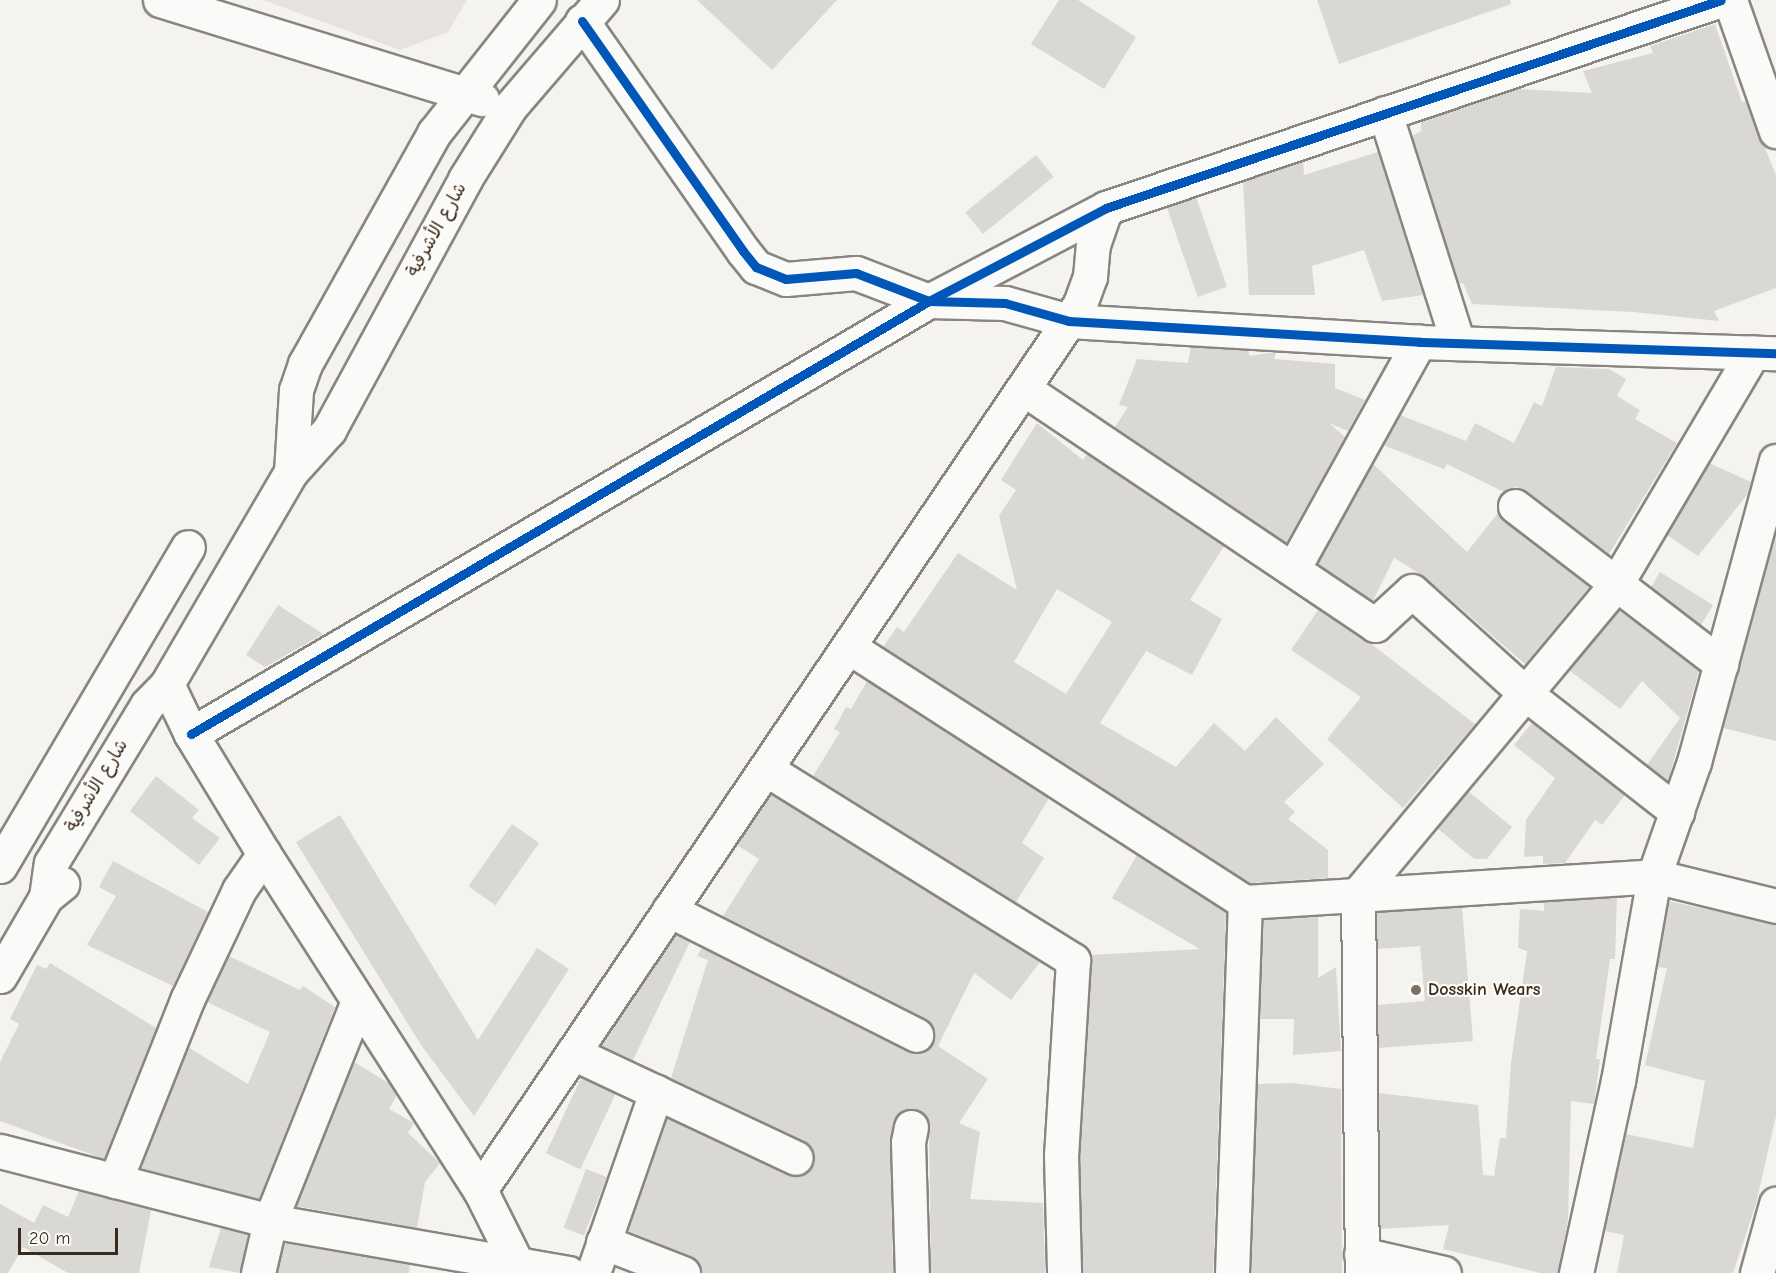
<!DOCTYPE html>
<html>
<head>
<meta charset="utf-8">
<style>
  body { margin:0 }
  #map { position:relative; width:1776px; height:1273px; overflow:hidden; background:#f4f3ef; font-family:"Comic Neue","Playpen Sans Arabic",sans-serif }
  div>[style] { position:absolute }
  .built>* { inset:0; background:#e6e3de }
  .building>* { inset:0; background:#d9d8d5; transform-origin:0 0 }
  .roads { filter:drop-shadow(2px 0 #898681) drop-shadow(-2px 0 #898681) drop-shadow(0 2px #898681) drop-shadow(0 -2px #898681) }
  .minor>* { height:33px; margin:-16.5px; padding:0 16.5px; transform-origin:16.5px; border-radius:16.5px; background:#fafaf8 }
  .cycleway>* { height:9px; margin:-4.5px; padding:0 4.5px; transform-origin:4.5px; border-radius:4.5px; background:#0057b8 }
  .dots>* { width:16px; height:16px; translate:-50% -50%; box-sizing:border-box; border:3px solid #fdfcf7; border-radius:50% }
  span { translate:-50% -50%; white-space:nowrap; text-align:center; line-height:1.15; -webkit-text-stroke:4.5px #fdfcf7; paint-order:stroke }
  .street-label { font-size:18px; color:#3b2a1e }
  .poi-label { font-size:18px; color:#3b2a1e; font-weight:700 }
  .left { translate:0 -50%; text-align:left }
  .scale { position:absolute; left:18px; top:1228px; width:100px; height:27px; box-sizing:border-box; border:3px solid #3b2a1e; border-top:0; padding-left:8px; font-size:18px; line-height:21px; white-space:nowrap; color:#3b2a1e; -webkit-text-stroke:4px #fdfcf7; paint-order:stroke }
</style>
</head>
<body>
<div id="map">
  <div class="built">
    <i style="clip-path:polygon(263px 0,467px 0,448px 32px,400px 50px)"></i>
  </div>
  <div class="building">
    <i style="clip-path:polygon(697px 0,837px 0,772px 70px)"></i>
    <i style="clip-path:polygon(1059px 0,1078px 0,1136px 37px,1104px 89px,1031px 44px)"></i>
    <i style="clip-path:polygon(1317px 0,1510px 0,1511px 4px,1339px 64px)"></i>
    <i style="clip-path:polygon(1715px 24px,1742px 102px,1746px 101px,1776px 175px,1776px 288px,1714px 311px,1719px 321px,1633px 312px,1472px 304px,1463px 283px,1459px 284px,1412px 136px,1421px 131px,1421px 121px,1518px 89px,1592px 93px,1583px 71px,1653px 53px,1650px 46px)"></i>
    <i style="clip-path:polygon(1378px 152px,1423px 295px,1382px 301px,1364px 250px,1312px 266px,1315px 295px,1249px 295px,1243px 181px,1303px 161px,1304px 175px)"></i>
    <i style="left:1036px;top:155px;width:28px;height:91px;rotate:51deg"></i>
    <i style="left:1196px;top:197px;width:95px;height:31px;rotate:71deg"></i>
    <i style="clip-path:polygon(1191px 347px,1248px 351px,1250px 356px,1276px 352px,1274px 359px,1335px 364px,1335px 388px,1365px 400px,1348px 431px,1329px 423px,1345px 437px,1286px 543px,1115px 427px,1128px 407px,1119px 405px,1137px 359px,1188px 363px)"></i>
    <i style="clip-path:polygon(1556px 367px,1609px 369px,1626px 379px,1617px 396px,1640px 410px,1635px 419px,1677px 443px,1609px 554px,1526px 491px,1517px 487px,1504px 492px,1447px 464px,1444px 469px,1383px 445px,1400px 415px,1466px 441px,1475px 423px,1514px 443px,1534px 402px,1542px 406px)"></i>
    <i style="clip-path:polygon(evenodd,1037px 423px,1083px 460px,1087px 454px,1224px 546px,1190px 600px,1222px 619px,1192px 675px,1146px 651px,1100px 723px,1176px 767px,1214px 723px,1245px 751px,1276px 717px,1324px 764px,1284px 802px,1295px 812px,1288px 819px,1328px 850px,1328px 878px,1250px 883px,883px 647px,897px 627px,904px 632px,958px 553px,1017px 590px,999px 516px,1016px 490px,1001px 480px,1037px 423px,1057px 589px,1112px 622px,1066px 694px,1014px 662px,1057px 589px)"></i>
    <i style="clip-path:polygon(1709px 463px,1751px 482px,1747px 495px,1698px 556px,1667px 535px)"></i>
    <i style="clip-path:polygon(1373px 464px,1467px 552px,1498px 513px,1589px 587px,1525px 664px,1425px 577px,1394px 558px,1373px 601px,1317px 564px)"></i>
    <i style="clip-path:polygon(1776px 532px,1776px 741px,1723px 728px)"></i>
    <i style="clip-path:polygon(1660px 572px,1713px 605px,1701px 625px,1651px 587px)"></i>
    <i style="clip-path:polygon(278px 605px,323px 634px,265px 667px,246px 655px)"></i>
    <i style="clip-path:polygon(1318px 610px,1370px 643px,1475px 724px,1403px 808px,1327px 739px,1361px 697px,1291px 650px)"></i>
    <i style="clip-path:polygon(1619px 610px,1699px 671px,1668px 781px,1647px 765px,1680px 718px,1642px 681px,1620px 709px,1569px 670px)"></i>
    <i style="clip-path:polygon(867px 681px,1049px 798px,1022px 843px,1044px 858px,1016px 902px,813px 776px,840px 732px,834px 729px,846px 707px,851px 709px)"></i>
    <i style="clip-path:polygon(1532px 723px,1625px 795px,1602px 825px,1595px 820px,1565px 863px,1543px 864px,1543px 856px,1524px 857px,1526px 820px,1555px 778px,1514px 745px)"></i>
    <i style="clip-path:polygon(156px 776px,199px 810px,192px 818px,220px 838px,199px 865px,130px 811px)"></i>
    <i style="clip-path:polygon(1468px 791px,1512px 827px,1487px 859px,1474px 859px,1437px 828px)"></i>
    <i style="clip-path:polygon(771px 794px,1040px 962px,1011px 1000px,974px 973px,938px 1046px,988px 1079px,959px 1123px,980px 1132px,970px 1199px,1043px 1203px,1045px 1273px,931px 1273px,929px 1122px,914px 1109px,897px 1115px,890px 1139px,893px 1273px,701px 1273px,698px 1262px,690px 1256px,627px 1231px,667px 1118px,788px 1175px,806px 1174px,813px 1165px,812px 1148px,804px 1141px,671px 1078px,708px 960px,697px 956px,702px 948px,908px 1052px,926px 1051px,933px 1043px,932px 1025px,924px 1018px,723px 916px,759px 859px,737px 845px)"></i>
    <i style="clip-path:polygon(340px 815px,478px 1040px,537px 948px,569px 969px,474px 1116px,421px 1045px,296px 842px)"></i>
    <i style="left:512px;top:824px;width:33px;height:76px;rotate:35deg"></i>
    <i style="clip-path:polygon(1137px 855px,1226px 912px,1213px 1273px,1083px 1273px,1080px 1155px,1090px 955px,1200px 949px,1112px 898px)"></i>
    <i style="clip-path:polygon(113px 861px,208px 912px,173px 986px,87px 945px,116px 896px,99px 887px)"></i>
    <i style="clip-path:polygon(1617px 897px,1615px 959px,1610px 959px,1596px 1059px,1600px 1059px,1594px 1104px,1571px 1101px,1568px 1220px,1558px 1273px,1540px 1273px,1443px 1249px,1449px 1225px,1380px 1229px,1379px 1093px,1478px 1105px,1483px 1175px,1494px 1176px,1500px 1138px,1506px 1138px,1511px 1063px,1527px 951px,1518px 948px,1520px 909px,1544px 911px,1544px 902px)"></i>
    <i style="clip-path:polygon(1669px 901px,1776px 924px,1776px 1116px,1756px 1204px,1733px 1273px,1617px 1273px,1624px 1235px,1604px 1231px,1626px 1134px,1693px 1148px,1705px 1081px,1645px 1065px,1667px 968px,1657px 967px)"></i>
    <i style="clip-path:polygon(1462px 907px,1473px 1041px,1378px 1048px,1378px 1005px,1425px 1001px,1420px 946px,1377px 949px,1377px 912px)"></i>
    <i style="clip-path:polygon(1318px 916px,1318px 978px,1336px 967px,1341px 1051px,1293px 1055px,1294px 1019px,1260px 1019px,1263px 920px)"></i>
    <i style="clip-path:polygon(676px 934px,690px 942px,633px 1060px,601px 1045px)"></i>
    <i style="clip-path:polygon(229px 956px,300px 990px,303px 986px,335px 1007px,259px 1199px,140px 1168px,188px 1047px,248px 1084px,270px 1032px,207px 1002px)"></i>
    <i style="clip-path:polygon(50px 963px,156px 1028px,104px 1159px,0 1121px,0 1062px,19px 1024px,10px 1019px,37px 965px,46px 969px)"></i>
    <i style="clip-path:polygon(354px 1062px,390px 1084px,397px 1095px,389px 1109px,414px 1123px,408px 1133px,440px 1163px,425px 1182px,417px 1228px,296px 1206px)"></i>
    <i style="left:581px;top:1078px;width:38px;height:83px;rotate:25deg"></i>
    <i style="clip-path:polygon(1292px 1083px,1341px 1089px,1342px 1273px,1251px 1273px,1257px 1084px)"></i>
    <i style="left:586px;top:1169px;width:22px;height:63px;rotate:21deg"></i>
    <i style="clip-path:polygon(79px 1191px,151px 1210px,139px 1273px,68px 1273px,23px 1247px,8px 1273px,0 1273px,0 1204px,34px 1223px,43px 1205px,68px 1217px)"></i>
    <i style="clip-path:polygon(221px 1228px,248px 1235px,240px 1273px,209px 1267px)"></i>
    <i style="clip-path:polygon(284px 1243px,410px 1264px,409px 1273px,277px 1273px)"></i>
  </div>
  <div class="roads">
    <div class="minor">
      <i style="left:160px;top:0;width:337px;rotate:17.1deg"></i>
      <i style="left:1730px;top:0;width:139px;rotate:70.7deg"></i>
      <i style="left:582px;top:21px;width:281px;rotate:55deg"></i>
      <i style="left:743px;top:251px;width:21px;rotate:51deg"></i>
      <i style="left:756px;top:267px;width:32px;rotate:22deg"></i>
      <i style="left:786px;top:279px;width:70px;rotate:-4.9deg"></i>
      <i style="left:856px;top:273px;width:78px;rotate:21deg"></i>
      <i style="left:929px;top:301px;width:76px;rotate:1.5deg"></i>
      <i style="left:1005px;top:303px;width:66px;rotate:15.7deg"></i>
      <i style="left:1069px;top:321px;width:351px;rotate:3.4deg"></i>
      <i style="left:1419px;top:342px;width:357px;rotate:1.8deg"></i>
      <i style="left:1385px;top:113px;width:241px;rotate:72.4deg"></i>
      <i style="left:1024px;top:389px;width:423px;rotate:33.9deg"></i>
      <i style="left:1375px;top:625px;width:50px;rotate:-42.6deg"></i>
      <i style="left:1412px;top:591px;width:154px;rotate:42.1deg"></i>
      <i style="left:1526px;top:694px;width:192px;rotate:38deg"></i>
      <i style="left:291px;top:472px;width:82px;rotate:-86.5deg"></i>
      <i style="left:296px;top:390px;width:28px;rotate:-71deg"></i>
      <i style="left:305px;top:364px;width:265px;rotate:-60.8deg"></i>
      <i style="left:434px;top:133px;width:169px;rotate:-51.7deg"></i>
      <i style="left:1515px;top:506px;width:260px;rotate:37.5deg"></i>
      <i style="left:1293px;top:569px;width:260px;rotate:-61deg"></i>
      <i style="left:849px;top:647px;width:471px;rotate:32.8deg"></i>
      <i style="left:1245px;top:902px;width:410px;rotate:-3.6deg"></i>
      <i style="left:1654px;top:876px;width:126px;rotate:13.8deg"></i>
      <i style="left:167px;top:684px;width:55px;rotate:64.4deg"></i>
      <i style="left:191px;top:734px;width:140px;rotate:58.7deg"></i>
      <i style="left:264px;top:854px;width:399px;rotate:57.3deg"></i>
      <i style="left:480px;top:1190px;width:85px;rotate:63.4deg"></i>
      <i style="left:518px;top:1266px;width:7px;rotate:106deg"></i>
      <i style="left:191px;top:734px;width:856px;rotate:-30.4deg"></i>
      <i style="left:929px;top:301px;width:200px;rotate:-27.7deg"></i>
      <i style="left:1106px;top:208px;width:649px;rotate:-18.69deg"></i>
      <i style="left:766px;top:769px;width:362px;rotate:31.9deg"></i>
      <i style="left:1073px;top:960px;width:195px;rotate:93.5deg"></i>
      <i style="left:1061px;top:1155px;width:118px;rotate:88.5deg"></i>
      <i style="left:0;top:866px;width:370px;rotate:-59.5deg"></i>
      <i style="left:46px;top:897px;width:34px;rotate:-82deg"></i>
      <i style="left:51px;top:863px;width:185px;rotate:-58.7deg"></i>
      <i style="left:147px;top:705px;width:29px;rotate:-46deg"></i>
      <i style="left:167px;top:684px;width:246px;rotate:-59.7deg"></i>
      <i style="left:291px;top:472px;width:57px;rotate:-47.9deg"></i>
      <i style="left:329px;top:430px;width:285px;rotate:-61.5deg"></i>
      <i style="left:465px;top:179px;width:85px;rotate:-58deg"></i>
      <i style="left:510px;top:107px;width:141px;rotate:-49.3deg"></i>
      <i style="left:669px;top:910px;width:277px;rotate:26.8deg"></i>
      <i style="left:0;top:976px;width:91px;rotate:-59.8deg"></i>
      <i style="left:46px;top:897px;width:21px;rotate:-39deg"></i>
      <i style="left:573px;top:1053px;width:246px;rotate:25.2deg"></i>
      <i style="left:911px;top:1127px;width:15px;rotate:101deg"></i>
      <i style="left:908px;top:1142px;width:131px;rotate:88.3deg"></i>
      <i style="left:0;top:1151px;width:279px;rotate:14.5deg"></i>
      <i style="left:270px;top:1221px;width:303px;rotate:9.9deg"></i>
      <i style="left:115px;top:1181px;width:195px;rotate:-68.3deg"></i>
      <i style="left:187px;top:1000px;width:122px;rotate:-64.7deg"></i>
      <i style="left:239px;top:890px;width:44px;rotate:-55.2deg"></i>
      <i style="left:480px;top:1190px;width:1070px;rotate:-55.89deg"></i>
      <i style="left:1080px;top:304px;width:29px;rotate:-70deg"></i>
      <i style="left:1090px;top:277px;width:32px;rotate:-85deg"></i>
      <i style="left:1093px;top:245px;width:39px;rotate:-71deg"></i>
      <i style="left:603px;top:1242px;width:86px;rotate:21.2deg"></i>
      <i style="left:1361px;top:1254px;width:85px;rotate:12.9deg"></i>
      <i style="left:258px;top:1273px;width:53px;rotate:-77deg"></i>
      <i style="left:270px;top:1221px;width:235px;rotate:-68.2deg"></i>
      <i style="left:593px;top:1273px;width:192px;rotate:-70.8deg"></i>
      <i style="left:1232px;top:1273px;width:371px;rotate:-88deg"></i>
      <i style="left:1362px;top:1273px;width:379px;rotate:-90.6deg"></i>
      <i style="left:1358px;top:894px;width:403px;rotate:-50.2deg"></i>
      <i style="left:1616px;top:584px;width:269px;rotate:-59.4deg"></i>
      <i style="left:1576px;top:1273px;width:197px;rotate:-77.7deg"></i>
      <i style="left:1618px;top:1081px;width:208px;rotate:-80deg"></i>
      <i style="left:1654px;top:876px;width:121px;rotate:-70.7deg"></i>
      <i style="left:1694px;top:762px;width:312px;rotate:-74.8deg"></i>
      <i style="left:1757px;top:1273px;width:72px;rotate:-74.6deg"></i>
    </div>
  </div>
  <div class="cycleway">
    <i style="left:582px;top:21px;width:281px;rotate:55deg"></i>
    <i style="left:743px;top:251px;width:21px;rotate:51deg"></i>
    <i style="left:756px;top:267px;width:32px;rotate:22deg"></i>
    <i style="left:786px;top:279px;width:70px;rotate:-4.9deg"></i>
    <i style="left:856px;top:273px;width:78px;rotate:21deg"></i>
    <i style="left:929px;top:301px;width:76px;rotate:1.5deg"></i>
    <i style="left:1005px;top:303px;width:66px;rotate:15.7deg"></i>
    <i style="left:1069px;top:321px;width:351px;rotate:3.4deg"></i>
    <i style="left:1419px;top:342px;width:357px;rotate:1.8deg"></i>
    <i style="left:191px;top:734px;width:856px;rotate:-30.4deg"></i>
    <i style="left:929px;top:301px;width:200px;rotate:-27.7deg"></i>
    <i style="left:1106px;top:208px;width:649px;rotate:-18.69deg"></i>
  </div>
  <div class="dots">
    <i style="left:1416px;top:990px;background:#7c7067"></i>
  </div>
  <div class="street-label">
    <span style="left:437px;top:230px;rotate:-61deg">شارع الأشرفية</span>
    <span style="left:97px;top:786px;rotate:-59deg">شارع الأشرفية</span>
  </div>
  <div class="poi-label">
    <span class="left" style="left:1428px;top:990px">Dosskin Wears</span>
  </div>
  <div class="scale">20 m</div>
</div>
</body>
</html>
